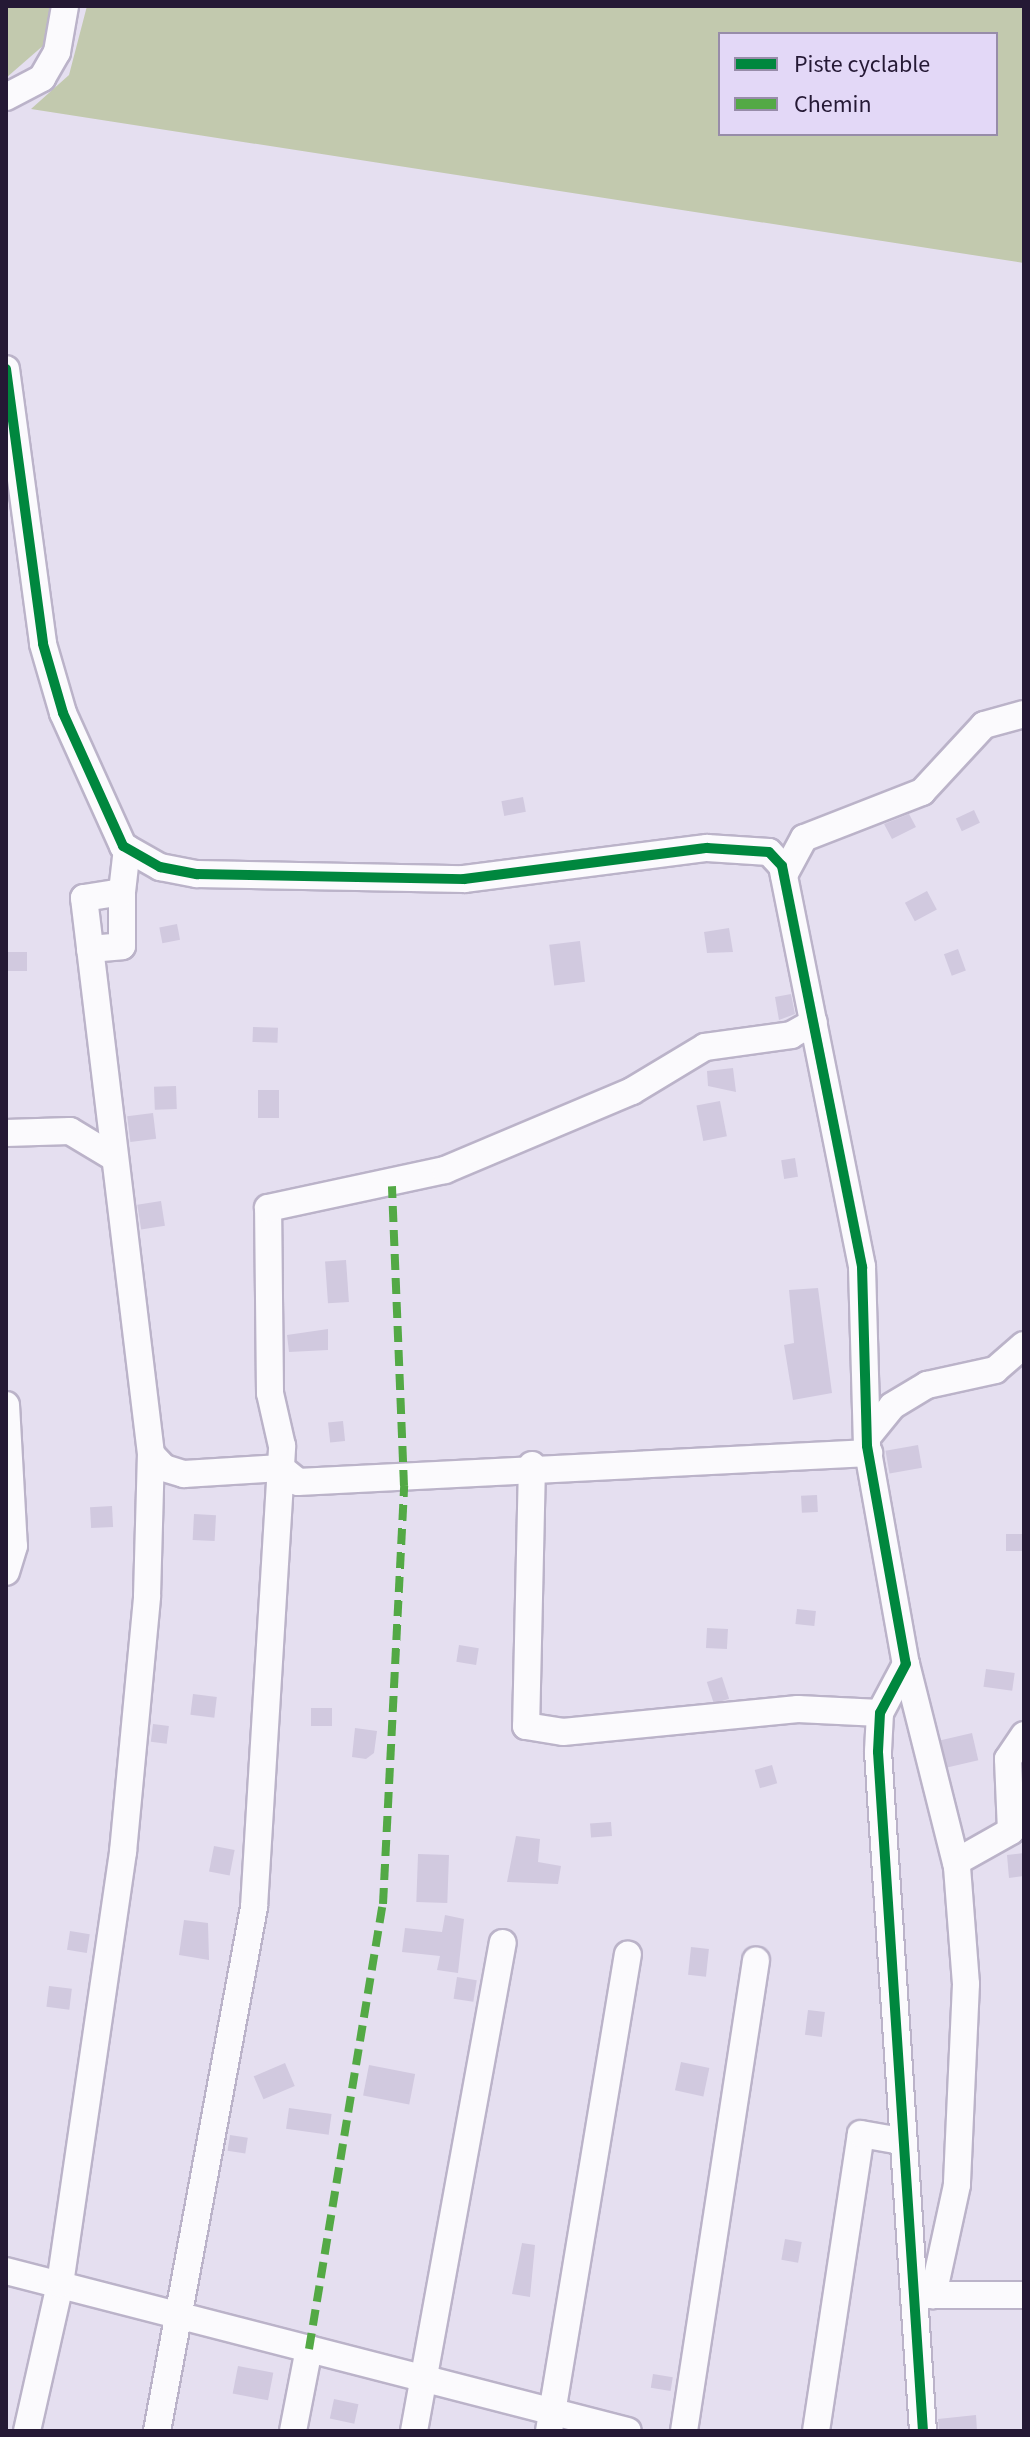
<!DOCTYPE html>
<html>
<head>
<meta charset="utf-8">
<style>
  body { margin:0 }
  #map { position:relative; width:1030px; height:2437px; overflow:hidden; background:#e5dff0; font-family:"Source Sans 3",sans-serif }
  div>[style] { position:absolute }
  .green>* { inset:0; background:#c2c9ae }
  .building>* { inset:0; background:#d1c9df; transform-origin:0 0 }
  .roads { filter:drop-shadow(2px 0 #bbb3c9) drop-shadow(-2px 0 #bbb3c9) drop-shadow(0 2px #bbb3c9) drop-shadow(0 -2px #bbb3c9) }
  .minor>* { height:26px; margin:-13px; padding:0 13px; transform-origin:13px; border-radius:13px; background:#fbfafd }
  .quiet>* { height:8px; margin-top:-4px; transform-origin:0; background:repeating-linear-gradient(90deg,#53a945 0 16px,transparent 0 24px) }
  .cycleway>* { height:10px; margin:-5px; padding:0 5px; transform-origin:5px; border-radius:5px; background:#00873e }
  span { translate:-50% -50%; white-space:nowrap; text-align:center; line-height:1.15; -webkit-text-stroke:7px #e3d8f7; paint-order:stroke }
  .frame { position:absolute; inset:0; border:8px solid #251935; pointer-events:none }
  .legend { position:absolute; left:718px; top:32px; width:280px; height:104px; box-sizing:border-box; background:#e3d8f7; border:2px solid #978ca9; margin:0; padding:10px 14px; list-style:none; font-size:24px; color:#251935 }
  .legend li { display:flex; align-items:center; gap:16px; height:40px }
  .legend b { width:40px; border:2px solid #978ca9 }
</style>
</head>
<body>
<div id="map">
  <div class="green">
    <i style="clip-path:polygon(6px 6px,53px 6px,45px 44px,6px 78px)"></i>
    <i style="clip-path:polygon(evenodd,87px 6px,1024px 6px,1024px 263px,31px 109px,69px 75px,87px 6px,720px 34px,996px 34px,996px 134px,720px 134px,720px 34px)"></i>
  </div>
  <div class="building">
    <i style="left:523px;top:797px;width:15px;height:22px;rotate:79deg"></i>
    <i style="left:974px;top:810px;width:14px;height:20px;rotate:65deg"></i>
    <i style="clip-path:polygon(909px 814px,916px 827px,892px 839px,884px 824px)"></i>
    <i style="left:927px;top:891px;width:21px;height:25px;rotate:62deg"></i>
    <i style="left:177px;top:924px;width:16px;height:18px;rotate:79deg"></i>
    <i style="clip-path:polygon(729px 928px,733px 952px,707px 953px,704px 932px)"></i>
    <i style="left:580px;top:941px;width:41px;height:31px;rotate:83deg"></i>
    <i style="left:958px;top:949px;width:23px;height:15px;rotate:70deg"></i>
    <i style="left:27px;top:952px;width:19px;height:19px;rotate:90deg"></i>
    <i style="clip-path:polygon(791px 994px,795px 1014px,779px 1020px,775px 997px)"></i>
    <i style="left:253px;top:1027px;width:25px;height:15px;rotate:2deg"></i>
    <i style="clip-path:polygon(733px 1068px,736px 1092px,708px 1086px,707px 1071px)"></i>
    <i style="left:176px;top:1086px;width:23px;height:22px;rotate:88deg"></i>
    <i style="left:258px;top:1090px;width:21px;height:28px"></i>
    <i style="left:720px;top:1101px;width:36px;height:24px;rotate:79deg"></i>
    <i style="left:153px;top:1113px;width:26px;height:26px;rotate:83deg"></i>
    <i style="left:795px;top:1158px;width:19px;height:14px;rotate:81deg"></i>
    <i style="left:161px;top:1201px;width:25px;height:24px;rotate:81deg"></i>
    <i style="left:346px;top:1260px;width:42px;height:21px;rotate:86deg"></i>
    <i style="clip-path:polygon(818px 1288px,832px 1393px,793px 1400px,784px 1345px,794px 1343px,789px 1290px)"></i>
    <i style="clip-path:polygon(328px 1329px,328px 1350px,289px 1352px,287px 1335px)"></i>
    <i style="left:343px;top:1421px;width:20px;height:15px;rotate:84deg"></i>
    <i style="left:918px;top:1445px;width:23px;height:33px;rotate:80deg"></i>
    <i style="left:817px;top:1495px;width:17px;height:16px;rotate:87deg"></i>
    <i style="left:112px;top:1506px;width:21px;height:22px;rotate:87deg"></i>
    <i style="left:194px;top:1514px;width:22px;height:26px;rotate:3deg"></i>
    <i style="left:1024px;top:1534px;width:17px;height:18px;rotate:90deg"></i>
    <i style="left:797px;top:1609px;width:19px;height:15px;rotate:6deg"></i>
    <i style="left:707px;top:1628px;width:21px;height:20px;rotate:3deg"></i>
    <i style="left:459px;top:1645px;width:20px;height:17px;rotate:9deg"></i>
    <i style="left:986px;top:1669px;width:29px;height:18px;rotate:8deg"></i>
    <i style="left:722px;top:1677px;width:23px;height:16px;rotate:72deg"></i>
    <i style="left:193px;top:1694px;width:24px;height:21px;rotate:7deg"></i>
    <i style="left:311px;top:1708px;width:21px;height:18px"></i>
    <i style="left:153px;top:1724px;width:16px;height:18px;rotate:7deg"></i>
    <i style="clip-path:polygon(355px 1728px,377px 1731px,374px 1753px,366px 1759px,352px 1757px)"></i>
    <i style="left:972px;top:1733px;width:28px;height:32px;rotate:77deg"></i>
    <i style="left:772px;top:1765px;width:19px;height:18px;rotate:74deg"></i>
    <i style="left:611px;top:1822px;width:14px;height:21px;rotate:86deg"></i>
    <i style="clip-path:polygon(516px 1836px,540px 1839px,538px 1862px,561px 1866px,558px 1884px,507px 1882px)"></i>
    <i style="left:214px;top:1846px;width:21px;height:26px;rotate:11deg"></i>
    <i style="clip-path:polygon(1024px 1853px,1024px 1876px,1009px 1878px,1007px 1855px)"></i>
    <i style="left:418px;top:1854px;width:31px;height:48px;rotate:2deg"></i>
    <i style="clip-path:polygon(445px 1915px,464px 1919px,458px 1973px,437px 1970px,440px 1956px,402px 1952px,405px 1928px,442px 1932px)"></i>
    <i style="clip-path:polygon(184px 1920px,208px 1923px,209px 1960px,179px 1955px)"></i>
    <i style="left:70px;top:1931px;width:20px;height:19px;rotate:9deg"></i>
    <i style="left:691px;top:1947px;width:18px;height:28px;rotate:6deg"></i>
    <i style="left:457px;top:1977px;width:20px;height:22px;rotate:9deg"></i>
    <i style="left:49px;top:1986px;width:23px;height:21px;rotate:7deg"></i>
    <i style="left:808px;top:2010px;width:17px;height:25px;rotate:7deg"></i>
    <i style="left:681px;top:2062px;width:29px;height:29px;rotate:12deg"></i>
    <i style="left:285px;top:2063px;width:25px;height:34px;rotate:67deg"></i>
    <i style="left:369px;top:2065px;width:47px;height:31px;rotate:11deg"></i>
    <i style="left:289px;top:2108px;width:43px;height:21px;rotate:8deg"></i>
    <i style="left:230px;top:2135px;width:18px;height:16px;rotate:9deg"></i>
    <i style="left:785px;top:2239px;width:17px;height:21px;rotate:10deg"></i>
    <i style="clip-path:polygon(522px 2243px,535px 2245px,530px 2297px,512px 2294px)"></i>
    <i style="left:238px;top:2366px;width:36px;height:28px;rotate:11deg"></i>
    <i style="left:653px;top:2374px;width:20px;height:14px;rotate:9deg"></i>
    <i style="left:334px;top:2399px;width:25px;height:20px;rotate:12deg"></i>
    <i style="clip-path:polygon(976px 2415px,977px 2431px,939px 2431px,938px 2419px)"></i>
  </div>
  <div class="roads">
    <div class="minor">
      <i style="left:6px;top:97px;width:41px;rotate:-27.8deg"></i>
      <i style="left:42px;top:78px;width:30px;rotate:-60deg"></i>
      <i style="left:57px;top:52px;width:47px;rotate:-80.1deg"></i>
      <i style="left:6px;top:369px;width:277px;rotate:82.3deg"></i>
      <i style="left:43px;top:644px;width:72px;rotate:73.8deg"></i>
      <i style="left:63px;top:713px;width:146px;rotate:65.7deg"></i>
      <i style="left:123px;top:846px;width:43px;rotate:29.6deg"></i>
      <i style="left:160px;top:867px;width:38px;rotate:11deg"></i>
      <i style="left:197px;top:874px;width:267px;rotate:1.1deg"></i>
      <i style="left:464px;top:879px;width:245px;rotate:-7.3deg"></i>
      <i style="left:707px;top:848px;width:62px;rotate:3.7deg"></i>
      <i style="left:769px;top:852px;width:19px;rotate:47deg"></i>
      <i style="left:782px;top:866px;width:409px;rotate:78.7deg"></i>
      <i style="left:862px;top:1267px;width:179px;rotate:88.4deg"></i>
      <i style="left:867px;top:1446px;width:221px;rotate:79.9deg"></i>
      <i style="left:906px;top:1664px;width:55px;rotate:118deg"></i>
      <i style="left:880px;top:1713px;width:39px;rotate:93deg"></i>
      <i style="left:878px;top:1752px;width:680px;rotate:86.21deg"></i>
      <i style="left:784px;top:875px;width:42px;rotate:-61.6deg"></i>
      <i style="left:804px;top:838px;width:127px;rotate:-21.3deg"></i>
      <i style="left:922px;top:792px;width:91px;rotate:-47.2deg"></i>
      <i style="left:984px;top:725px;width:41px;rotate:-15.4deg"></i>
      <i style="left:90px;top:949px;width:32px;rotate:-5deg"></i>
      <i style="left:122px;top:946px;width:54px;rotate:-90deg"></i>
      <i style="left:6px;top:1133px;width:64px;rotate:-1.8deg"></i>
      <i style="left:70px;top:1131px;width:52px;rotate:31deg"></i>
      <i style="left:6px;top:1405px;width:141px;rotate:86.8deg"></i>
      <i style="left:14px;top:1546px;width:27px;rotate:107deg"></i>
      <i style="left:868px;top:1436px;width:38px;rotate:-51deg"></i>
      <i style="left:892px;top:1406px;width:41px;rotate:-31deg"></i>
      <i style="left:927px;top:1385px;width:70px;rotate:-12.4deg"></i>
      <i style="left:995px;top:1370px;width:38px;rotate:-41deg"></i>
      <i style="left:151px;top:1454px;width:19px;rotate:47deg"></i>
      <i style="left:164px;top:1468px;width:21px;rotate:17deg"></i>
      <i style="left:184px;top:1474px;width:97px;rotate:-3.5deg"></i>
      <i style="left:281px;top:1468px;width:22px;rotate:39deg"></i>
      <i style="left:298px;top:1482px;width:572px;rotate:-2.91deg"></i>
      <i style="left:532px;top:1465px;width:261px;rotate:91.3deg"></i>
      <i style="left:526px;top:1726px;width:37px;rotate:9deg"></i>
      <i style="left:563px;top:1732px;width:236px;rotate:-5.6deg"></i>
      <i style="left:798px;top:1709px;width:82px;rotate:2.8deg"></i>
      <i style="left:906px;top:1664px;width:209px;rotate:75.9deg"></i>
      <i style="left:957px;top:1867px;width:117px;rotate:85.6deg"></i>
      <i style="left:966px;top:1984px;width:201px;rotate:92.6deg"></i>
      <i style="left:957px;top:2185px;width:113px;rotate:102.3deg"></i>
      <i style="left:956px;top:1862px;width:63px;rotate:-29.4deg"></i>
      <i style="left:1011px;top:1831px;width:72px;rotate:-92.4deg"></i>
      <i style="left:1008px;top:1759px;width:29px;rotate:-56deg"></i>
      <i style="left:6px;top:2271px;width:642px;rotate:14.43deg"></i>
      <i style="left:916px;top:2295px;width:108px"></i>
      <i style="left:27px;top:2431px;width:151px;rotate:-77.3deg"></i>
      <i style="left:60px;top:2284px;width:437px;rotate:-81.7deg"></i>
      <i style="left:123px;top:1852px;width:257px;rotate:-84.6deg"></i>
      <i style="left:147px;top:1596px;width:142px;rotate:-88.4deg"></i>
      <i style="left:151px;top:1454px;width:560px;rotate:-96.87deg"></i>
      <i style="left:84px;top:898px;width:38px;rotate:-9deg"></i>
      <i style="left:122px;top:892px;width:44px;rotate:-83.5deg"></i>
      <i style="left:157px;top:2431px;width:533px;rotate:-79.51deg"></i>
      <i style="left:254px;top:1907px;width:462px;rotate:-86.5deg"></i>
      <i style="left:282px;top:1446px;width:54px;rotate:-102.8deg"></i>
      <i style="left:270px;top:1393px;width:185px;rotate:-90.6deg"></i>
      <i style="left:268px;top:1208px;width:181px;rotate:-12.1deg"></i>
      <i style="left:445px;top:1170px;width:203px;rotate:-22.9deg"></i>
      <i style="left:632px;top:1091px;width:85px;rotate:-31.1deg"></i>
      <i style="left:705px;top:1047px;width:87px;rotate:-7.9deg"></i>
      <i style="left:791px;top:1035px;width:26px;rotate:-29deg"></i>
      <i style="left:293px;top:2431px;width:84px;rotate:-79deg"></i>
      <i style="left:414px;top:2431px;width:496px;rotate:-79.7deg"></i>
      <i style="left:549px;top:2431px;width:483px;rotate:-80.6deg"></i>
      <i style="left:684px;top:2431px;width:476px;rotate:-81.3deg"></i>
      <i style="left:816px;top:2431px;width:300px;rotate:-81.4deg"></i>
      <i style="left:861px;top:2134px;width:39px;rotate:10deg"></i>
    </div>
  </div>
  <div class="quiet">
    <i style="left:309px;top:2349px;width:451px;rotate:-80.6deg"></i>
    <i style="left:383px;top:1904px;width:419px;rotate:-87.1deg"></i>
    <i style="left:404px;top:1486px;width:300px;rotate:-92.3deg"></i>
  </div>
  <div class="cycleway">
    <i style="left:6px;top:369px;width:277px;rotate:82.3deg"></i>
    <i style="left:43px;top:644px;width:72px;rotate:73.8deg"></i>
    <i style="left:63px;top:713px;width:146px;rotate:65.7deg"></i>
    <i style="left:123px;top:846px;width:43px;rotate:29.6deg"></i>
    <i style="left:160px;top:867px;width:38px;rotate:11deg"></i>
    <i style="left:197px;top:874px;width:267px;rotate:1.1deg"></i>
    <i style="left:464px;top:879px;width:245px;rotate:-7.3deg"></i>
    <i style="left:707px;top:848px;width:62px;rotate:3.7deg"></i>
    <i style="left:769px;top:852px;width:19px;rotate:47deg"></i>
    <i style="left:782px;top:866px;width:409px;rotate:78.7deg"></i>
    <i style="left:862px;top:1267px;width:179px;rotate:88.4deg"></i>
    <i style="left:867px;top:1446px;width:221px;rotate:79.9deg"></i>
    <i style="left:906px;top:1664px;width:55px;rotate:118deg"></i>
    <i style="left:880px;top:1713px;width:39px;rotate:93deg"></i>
    <i style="left:878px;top:1752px;width:680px;rotate:86.21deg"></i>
  </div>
  <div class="frame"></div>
  <ul class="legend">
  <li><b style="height:10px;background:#00873e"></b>Piste cyclable</li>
  <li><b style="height:10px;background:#53a945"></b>Chemin</li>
  </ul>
</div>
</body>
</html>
